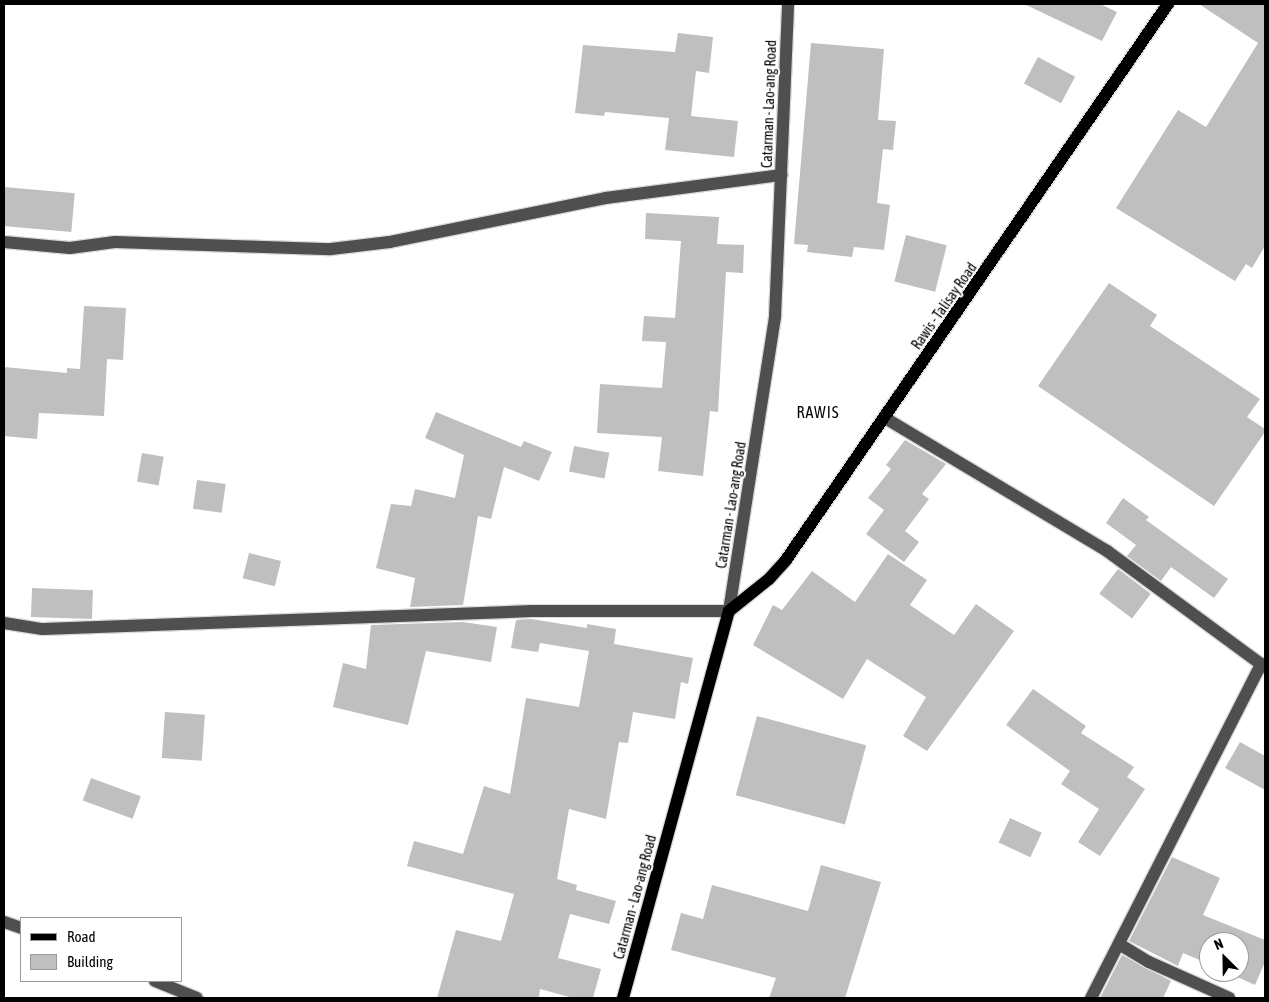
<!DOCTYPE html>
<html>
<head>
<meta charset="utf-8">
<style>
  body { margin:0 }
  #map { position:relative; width:1269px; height:1002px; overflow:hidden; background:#fff; font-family:"Asap Condensed",sans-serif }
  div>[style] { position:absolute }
  .building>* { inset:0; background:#bfbfbf; transform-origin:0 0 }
  .roads { filter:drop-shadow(1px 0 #dbdbdb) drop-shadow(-1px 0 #dbdbdb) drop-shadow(0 1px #dbdbdb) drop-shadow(0 -1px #dbdbdb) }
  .minor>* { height:12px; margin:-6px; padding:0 6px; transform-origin:6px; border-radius:6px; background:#4f4f4f }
  .major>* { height:12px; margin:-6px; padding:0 6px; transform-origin:6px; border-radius:6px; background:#000 }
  span { translate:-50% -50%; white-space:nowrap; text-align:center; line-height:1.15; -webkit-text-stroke:4px #fff; paint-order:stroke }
  .street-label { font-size:14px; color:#000 }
  .quarter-label { font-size:16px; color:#000; letter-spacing:1px }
  .frame { position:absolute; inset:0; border:5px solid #000; pointer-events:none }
  .legend { position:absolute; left:20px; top:917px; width:162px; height:65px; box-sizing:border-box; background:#fff; border:1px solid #999; margin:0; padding:6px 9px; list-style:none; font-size:15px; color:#000 }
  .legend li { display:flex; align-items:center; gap:10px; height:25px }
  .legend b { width:25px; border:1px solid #999 }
  .north { position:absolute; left:1199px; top:932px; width:50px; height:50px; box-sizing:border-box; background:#fff; border:1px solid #999; border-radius:50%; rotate:337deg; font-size:14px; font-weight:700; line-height:20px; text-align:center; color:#000 }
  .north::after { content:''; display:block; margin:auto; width:18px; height:22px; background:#000; clip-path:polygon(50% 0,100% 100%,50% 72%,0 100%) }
</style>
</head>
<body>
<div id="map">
  <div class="building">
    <i style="clip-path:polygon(1024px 4px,1100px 4px,1117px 12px,1102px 41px)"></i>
    <i style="clip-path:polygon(1199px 4px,1265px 4px,1265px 246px,1252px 268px,1246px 264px,1235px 281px,1116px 208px,1178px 110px,1206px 127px,1258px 43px)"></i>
    <i style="clip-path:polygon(678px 33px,713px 37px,709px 73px,696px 71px,691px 116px,738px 121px,734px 157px,665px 150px,669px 118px,605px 112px,604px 116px,575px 113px,583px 45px,675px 52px)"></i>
    <i style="clip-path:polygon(811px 43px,884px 49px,878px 120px,896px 121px,893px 150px,883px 149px,877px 203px,890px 205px,884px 250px,854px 247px,852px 257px,807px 252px,808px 245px,794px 244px)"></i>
    <i style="left:1038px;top:57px;width:42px;height:30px;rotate:28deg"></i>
    <i style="left:4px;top:187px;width:71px;height:39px;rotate:5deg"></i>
    <i style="clip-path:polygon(646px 213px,719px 217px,717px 244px,744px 245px,743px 273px,726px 272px,718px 412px,710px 411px,703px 476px,658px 471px,662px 437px,597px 433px,600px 384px,662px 388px,666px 342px,642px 341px,644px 316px,675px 318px,681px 241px,645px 239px)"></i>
    <i style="left:906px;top:235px;width:42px;height:48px;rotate:14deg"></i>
    <i style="clip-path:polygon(1109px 283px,1157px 315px,1150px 326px,1260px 399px,1247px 417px,1265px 429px,1265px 432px,1214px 506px,1038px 386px)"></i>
    <i style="clip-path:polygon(84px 306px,126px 308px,123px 360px,107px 359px,104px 416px,39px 413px,37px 439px,4px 436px,4px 367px,67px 373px,67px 368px,80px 369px)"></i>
    <i style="clip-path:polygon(436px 412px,521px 447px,524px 441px,552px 452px,539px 481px,504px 467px,491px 519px,478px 516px,463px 605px,410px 607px,415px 578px,376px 568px,391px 504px,411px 506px,415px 489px,455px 498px,464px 455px,425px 438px)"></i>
    <i style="clip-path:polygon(905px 440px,946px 464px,922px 494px,929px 499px,905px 531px,919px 542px,904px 562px,866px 534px,884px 510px,868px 498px,891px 469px,886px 465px)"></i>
    <i style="left:574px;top:446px;width:36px;height:26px;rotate:11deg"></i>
    <i style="left:142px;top:453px;width:22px;height:29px;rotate:10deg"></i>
    <i style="left:197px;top:480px;width:29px;height:29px;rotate:8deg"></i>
    <i style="clip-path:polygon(1123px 498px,1149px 517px,1146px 520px,1228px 579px,1214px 598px,1171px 567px,1161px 581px,1127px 556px,1136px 545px,1106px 523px)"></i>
    <i style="left:249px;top:553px;width:33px;height:26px;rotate:14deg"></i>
    <i style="clip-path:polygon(888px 554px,927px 580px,910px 605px,954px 635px,976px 604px,1014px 631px,927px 751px,903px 736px,926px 697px,867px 659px,843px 699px,753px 645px,773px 605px,782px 610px,812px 571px,855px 602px)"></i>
    <i style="left:1118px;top:569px;width:41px;height:31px;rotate:37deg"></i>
    <i style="left:32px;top:588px;width:61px;height:29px;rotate:2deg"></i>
    <i style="clip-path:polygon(531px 619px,587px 628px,587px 624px,616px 629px,614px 644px,693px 658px,688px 684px,681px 682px,675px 719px,633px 712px,628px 743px,619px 742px,606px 819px,569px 809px,557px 879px,577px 885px,576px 890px,616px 901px,609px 924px,570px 914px,558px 958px,601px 969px,593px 998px,573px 998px,540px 989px,539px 998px,437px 998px,456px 930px,501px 941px,514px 894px,407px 866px,414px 841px,463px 854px,484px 786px,510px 794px,526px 698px,579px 707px,589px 651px,540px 643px,538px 652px,511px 648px,516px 620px)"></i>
    <i style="clip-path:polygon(463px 622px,497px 627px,491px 662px,426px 651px,408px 725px,333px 707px,343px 663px,366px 669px,371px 625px)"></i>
    <i style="clip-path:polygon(1033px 689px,1086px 726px,1081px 733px,1134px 767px,1127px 777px,1145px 789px,1100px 856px,1078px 842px,1099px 809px,1061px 784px,1070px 771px,1006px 725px)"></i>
    <i style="left:165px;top:712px;width:40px;height:46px;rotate:4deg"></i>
    <i style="left:757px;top:716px;width:113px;height:82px;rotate:15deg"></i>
    <i style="clip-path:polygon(1240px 742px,1265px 756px,1265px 790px,1225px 768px)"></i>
    <i style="left:91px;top:778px;width:53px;height:24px;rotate:20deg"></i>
    <i style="left:1010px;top:818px;width:35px;height:27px;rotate:25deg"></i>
    <i style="clip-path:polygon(1172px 857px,1220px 878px,1203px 915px,1265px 940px,1265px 962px,1255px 985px,1226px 972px,1239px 972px,1239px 942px,1209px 942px,1209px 964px,1183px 953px,1178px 966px,1129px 941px)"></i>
    <i style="clip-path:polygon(821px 865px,881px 882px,845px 998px,769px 998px,776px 978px,671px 950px,681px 913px,703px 919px,712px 885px,808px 911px)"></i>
    <i style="clip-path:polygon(1122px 955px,1171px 981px,1163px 998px,1100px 998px)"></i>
  </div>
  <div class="roads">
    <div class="minor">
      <i style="left:4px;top:242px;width:66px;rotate:5.2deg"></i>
      <i style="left:70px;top:248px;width:45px;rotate:-7.6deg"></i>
      <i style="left:115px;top:242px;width:216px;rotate:1.9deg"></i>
      <i style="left:331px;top:249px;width:59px;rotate:-6.8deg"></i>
      <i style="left:390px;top:242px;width:220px;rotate:-11.5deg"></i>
      <i style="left:606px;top:198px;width:177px;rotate:-7.5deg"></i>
      <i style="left:885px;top:418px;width:259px;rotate:30.9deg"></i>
      <i style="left:1107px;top:551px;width:196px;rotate:36.3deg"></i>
      <i style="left:4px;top:623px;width:39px;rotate:9deg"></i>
      <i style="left:43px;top:629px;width:489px;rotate:-2.1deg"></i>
      <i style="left:532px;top:611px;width:197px"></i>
      <i style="left:729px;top:611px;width:298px;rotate:-81.1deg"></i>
      <i style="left:775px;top:317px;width:313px;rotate:-87.6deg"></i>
      <i style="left:4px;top:922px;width:18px;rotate:19deg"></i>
      <i style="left:1119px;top:944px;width:35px;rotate:31deg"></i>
      <i style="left:1149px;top:962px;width:88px;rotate:24.2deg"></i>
      <i style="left:155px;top:981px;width:45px;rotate:22deg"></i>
      <i style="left:1091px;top:998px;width:375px;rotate:-63deg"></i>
    </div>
    <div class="major">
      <i style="left:623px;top:998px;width:401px;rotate:-74.7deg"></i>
      <i style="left:729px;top:611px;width:51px;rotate:-38.7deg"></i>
      <i style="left:769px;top:579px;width:25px;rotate:-48deg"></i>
      <i style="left:786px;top:560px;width:675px;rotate:-55.51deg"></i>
    </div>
  </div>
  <div class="street-label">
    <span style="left:769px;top:104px;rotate:-88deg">Catarman - Lao-ang Road</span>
    <span style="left:944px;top:306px;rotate:-55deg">Rawis - Talisay Road</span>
    <span style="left:731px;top:505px;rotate:-81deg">Catarman - Lao-ang Road</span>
    <span style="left:635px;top:897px;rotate:-75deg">Catarman - Lao-ang Road</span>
  </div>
  <div class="quarter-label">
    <span style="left:818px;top:412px">RAWIS</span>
  </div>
  <div class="frame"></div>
  <ul class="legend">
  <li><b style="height:6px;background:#000"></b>Road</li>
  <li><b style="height:14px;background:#bfbfbf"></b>Building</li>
  </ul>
  <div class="north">N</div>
</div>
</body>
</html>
